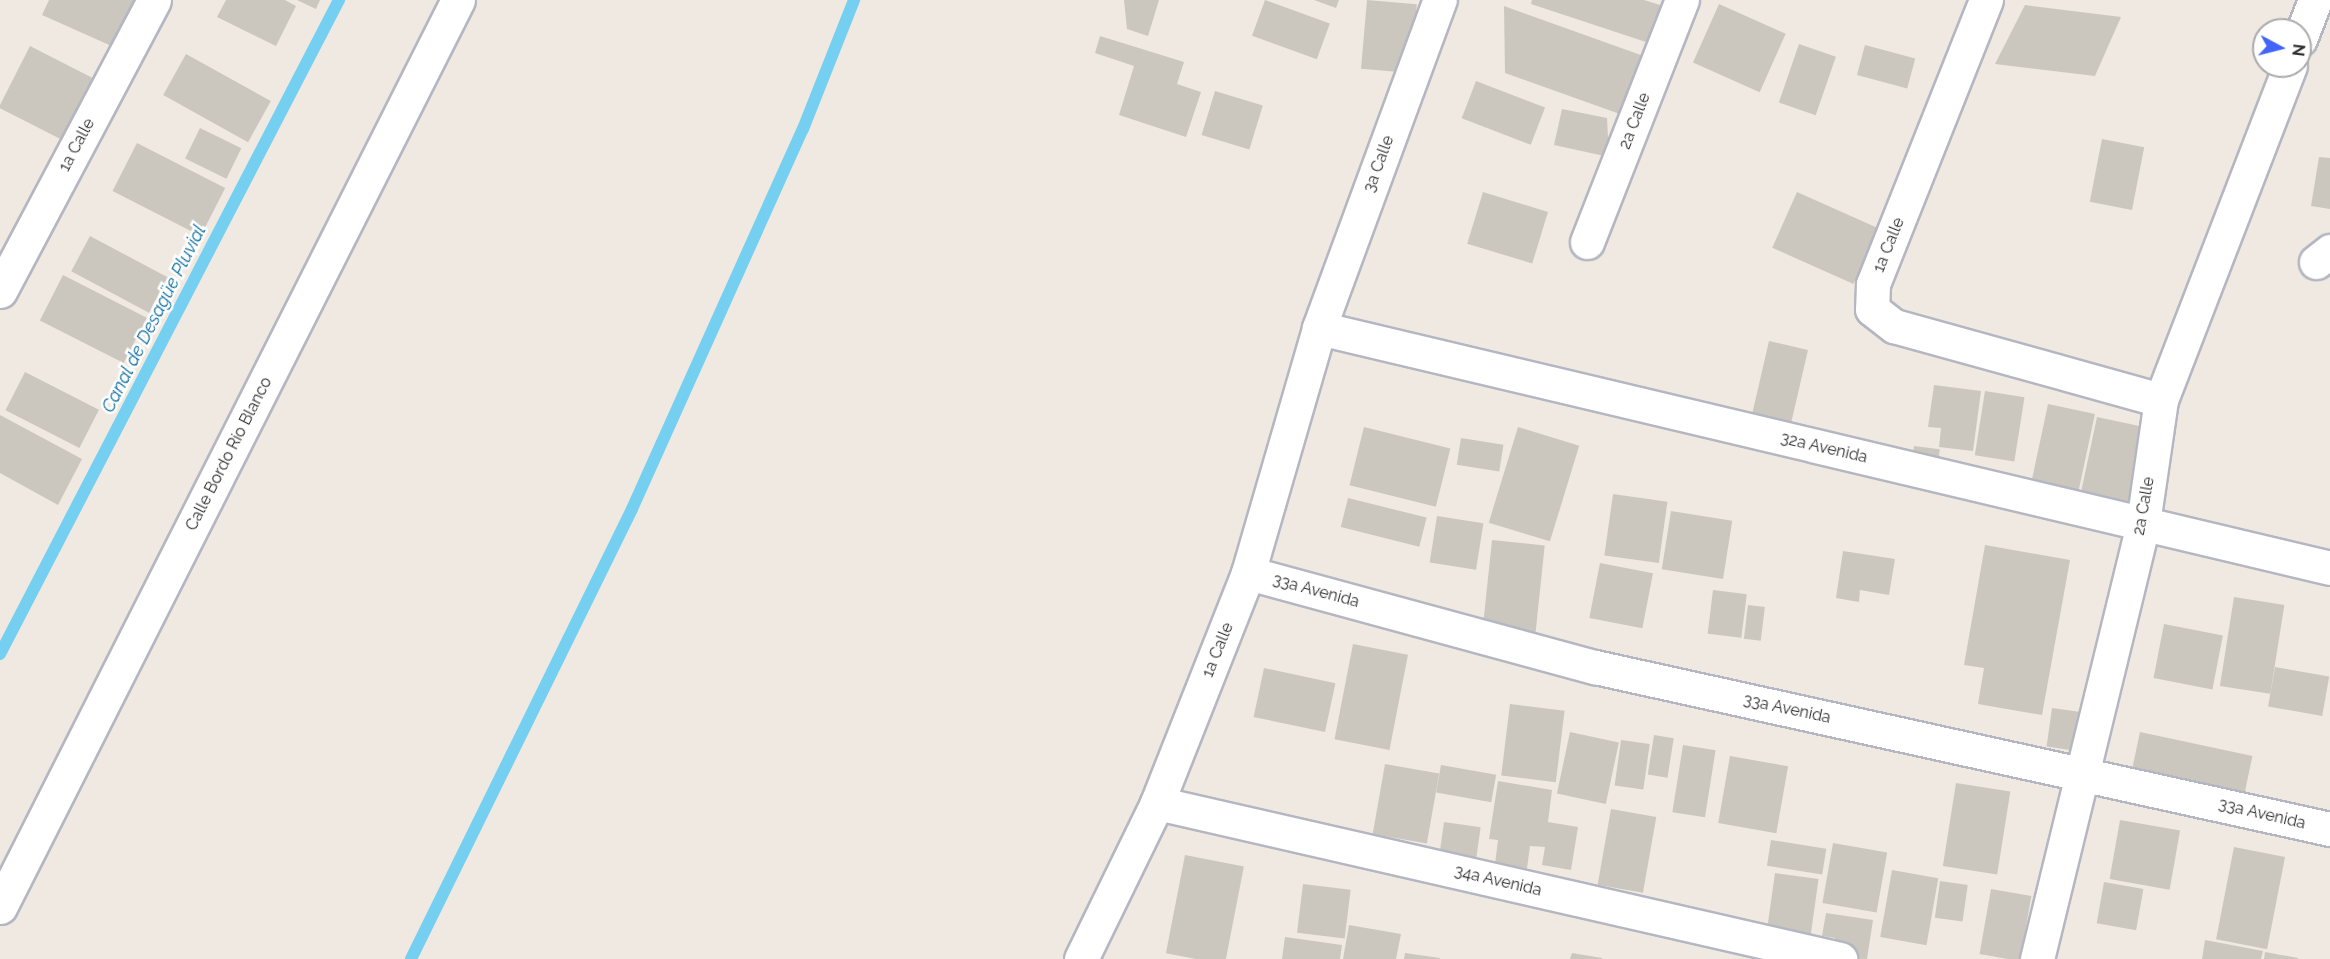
<!DOCTYPE html>
<html>
<head>
<meta charset="utf-8">
<style>
  body { margin:0 }
  #map { position:relative; width:2330px; height:959px; overflow:hidden; background:#efe9e1; font-family:Raleway,sans-serif }
  div>[style] { position:absolute }
  .stream>* { height:12px; margin:-6px; padding:0 6px; transform-origin:6px; border-radius:6px; background:#75cff0 }
  .building>* { inset:0; background:#cbc7bf; transform-origin:0 0 }
  .roads { filter:drop-shadow(2px 0 #b4b7c1) drop-shadow(-2px 0 #b4b7c1) drop-shadow(0 2px #b4b7c1) drop-shadow(0 -2px #b4b7c1) }
  .minor>* { height:33px; margin:-16.5px; padding:0 16.5px; transform-origin:16.5px; border-radius:16.5px; background:#fff }
  span { translate:-50% -50%; white-space:nowrap; text-align:center; line-height:1.15; -webkit-text-stroke:5px #fff; paint-order:stroke }
  .street-label { font-size:16px; color:#2e2e2e }
  .water-label { font-size:18px; color:#0d6fa3; font-style:italic }
  .north { position:absolute; left:2252px; top:18px; width:60px; height:60px; box-sizing:border-box; background:#fff; border:2px solid #ababab; border-radius:50%; rotate:97deg; font-size:16px; font-weight:700; line-height:24px; text-align:center; color:#2e2e2e }
  .north::after { content:''; display:block; margin:auto; width:21px; height:27px; background:#4264fb; clip-path:polygon(50% 0,100% 100%,50% 72%,0 100%) }
</style>
</head>
<body>
<div id="map">
  <div class="stream">
    <i style="left:0;top:654px;width:737px;rotate:-62.6deg"></i>
    <i style="left:411px;top:959px;width:501px;rotate:-63.84deg"></i>
    <i style="left:632px;top:509px;width:417px;rotate:-65.8deg"></i>
    <i style="left:803px;top:129px;width:139px;rotate:-68.4deg"></i>
  </div>
  <div class="building">
    <i style="clip-path:polygon(49px 0,146px 0,125px 52px,42px 15px)"></i>
    <i style="clip-path:polygon(226px 0,285px 0,296px 6px,276px 46px,217px 17px)"></i>
    <i style="clip-path:polygon(297px 0,320px 0,316px 9px)"></i>
    <i style="clip-path:polygon(1124px 0,1159px 0,1148px 36px,1127px 29px)"></i>
    <i style="left:1265px;top:0;width:69px;height:38px;rotate:20deg"></i>
    <i style="clip-path:polygon(1314px 0,1339px 0,1336px 8px)"></i>
    <i style="left:1367px;top:0;width:50px;height:69px;rotate:5deg"></i>
    <i style="clip-path:polygon(1532px 0,1644px 0,1670px 8px,1658px 46px,1531px 4px)"></i>
    <i style="left:1719px;top:4px;width:73px;height:64px;rotate:24deg"></i>
    <i style="clip-path:polygon(2025px 5px,2121px 17px,2095px 76px,1995px 64px)"></i>
    <i style="clip-path:polygon(1504px 6px,1652px 59px,1631px 118px,1505px 73px)"></i>
    <i style="clip-path:polygon(1100px 36px,1184px 62px,1177px 84px,1201px 92px,1186px 137px,1119px 115px,1134px 66px,1095px 53px)"></i>
    <i style="left:1799px;top:44px;width:39px;height:62px;rotate:19deg"></i>
    <i style="left:1865px;top:45px;width:52px;height:31px;rotate:15deg"></i>
    <i style="left:30px;top:46px;width:77px;height:69px;rotate:27deg"></i>
    <i style="left:186px;top:54px;width:97px;height:47px;rotate:29deg"></i>
    <i style="left:1476px;top:81px;width:74px;height:40px;rotate:21deg"></i>
    <i style="left:1215px;top:91px;width:50px;height:46px;rotate:17deg"></i>
    <i style="clip-path:polygon(1562px 109px,1607px 118px,1609px 157px,1554px 145px)"></i>
    <i style="left:200px;top:128px;width:46px;height:34px;rotate:26deg"></i>
    <i style="left:2102px;top:139px;width:43px;height:64px;rotate:11deg"></i>
    <i style="left:137px;top:143px;width:99px;height:54px;rotate:27deg"></i>
    <i style="clip-path:polygon(2319px 157px,2330px 158px,2330px 209px,2311px 206px)"></i>
    <i style="left:1483px;top:192px;width:68px;height:54px;rotate:17deg"></i>
    <i style="left:1797px;top:192px;width:89px;height:61px;rotate:24deg"></i>
    <i style="left:90px;top:236px;width:88px;height:40px;rotate:28deg"></i>
    <i style="left:63px;top:275px;width:94px;height:51px;rotate:27deg"></i>
    <i style="left:1769px;top:341px;width:40px;height:98px;rotate:13deg"></i>
    <i style="left:25px;top:372px;width:83px;height:43px;rotate:27deg"></i>
    <i style="clip-path:polygon(1934px 385px,1981px 391px,1973px 451px,1939px 447px,1941px 428px,1928px 427px)"></i>
    <i style="left:1985px;top:391px;width:40px;height:65px;rotate:9deg"></i>
    <i style="left:2048px;top:404px;width:48px;height:88px;rotate:12deg"></i>
    <i style="clip-path:polygon(0 415px,82px 459px,58px 505px,0 473px)"></i>
    <i style="left:2097px;top:417px;width:59px;height:76px;rotate:12deg"></i>
    <i style="left:1364px;top:427px;width:89px;height:60px;rotate:14deg"></i>
    <i style="left:1518px;top:427px;width:64px;height:100px;rotate:17deg"></i>
    <i style="left:1461px;top:438px;width:43px;height:27px;rotate:9deg"></i>
    <i style="left:1914px;top:446px;width:26px;height:32px;rotate:7deg"></i>
    <i style="left:1613px;top:494px;width:55px;height:62px;rotate:8deg"></i>
    <i style="left:1348px;top:498px;width:81px;height:30px;rotate:14deg"></i>
    <i style="left:1671px;top:511px;width:62px;height:59px;rotate:9deg"></i>
    <i style="left:1437px;top:516px;width:47px;height:47px;rotate:9deg"></i>
    <i style="left:1492px;top:540px;width:53px;height:94px;rotate:6deg"></i>
    <i style="clip-path:polygon(1985px 545px,2070px 560px,2042px 715px,1978px 704px,1984px 668px,1964px 665px)"></i>
    <i style="clip-path:polygon(1843px 551px,1895px 559px,1889px 595px,1860px 590px,1859px 602px,1836px 598px)"></i>
    <i style="left:1600px;top:563px;width:54px;height:56px;rotate:11deg"></i>
    <i style="left:1713px;top:590px;width:34px;height:44px;rotate:7deg"></i>
    <i style="left:2234px;top:597px;width:51px;height:90px;rotate:9deg"></i>
    <i style="left:1748px;top:605px;width:17px;height:34px;rotate:7deg"></i>
    <i style="left:2164px;top:624px;width:60px;height:55px;rotate:11deg"></i>
    <i style="left:1353px;top:644px;width:56px;height:97px;rotate:11deg"></i>
    <i style="left:2275px;top:667px;width:55px;height:40px;rotate:10deg"></i>
    <i style="left:1264px;top:668px;width:73px;height:50px;rotate:12deg"></i>
    <i style="left:1510px;top:704px;width:55px;height:72px;rotate:7deg"></i>
    <i style="left:2052px;top:708px;width:29px;height:39px;rotate:8deg"></i>
    <i style="left:1570px;top:732px;width:50px;height:63px;rotate:12deg"></i>
    <i style="left:2140px;top:732px;width:115px;height:42px;rotate:12deg"></i>
    <i style="left:1654px;top:735px;width:20px;height:40px;rotate:9deg"></i>
    <i style="left:1621px;top:740px;width:29px;height:46px;rotate:8deg"></i>
    <i style="left:1683px;top:745px;width:33px;height:68px;rotate:9deg"></i>
    <i style="left:1730px;top:756px;width:59px;height:68px;rotate:10deg"></i>
    <i style="left:1385px;top:764px;width:55px;height:71px;rotate:10deg"></i>
    <i style="left:1441px;top:765px;width:56px;height:28px;rotate:10deg"></i>
    <i style="clip-path:polygon(1498px 781px,1552px 790px,1548px 822px,1578px 827px,1571px 870px,1542px 865px,1545px 847px,1530px 846px,1525px 884px,1493px 880px,1498px 840px,1489px 839px)"></i>
    <i style="left:1956px;top:783px;width:55px;height:84px;rotate:9deg"></i>
    <i style="left:1611px;top:809px;width:46px;height:77px;rotate:10deg"></i>
    <i style="left:2120px;top:820px;width:61px;height:60px;rotate:10deg"></i>
    <i style="left:1444px;top:822px;width:37px;height:47px;rotate:8deg"></i>
    <i style="left:1771px;top:840px;width:56px;height:26px;rotate:9deg"></i>
    <i style="left:1833px;top:843px;width:55px;height:61px;rotate:10deg"></i>
    <i style="left:2234px;top:847px;width:52px;height:94px;rotate:11deg"></i>
    <i style="left:1185px;top:855px;width:60px;height:100px;rotate:11deg"></i>
    <i style="left:1892px;top:870px;width:47px;height:68px;rotate:10deg"></i>
    <i style="left:1775px;top:873px;width:44px;height:59px;rotate:8deg"></i>
    <i style="left:1940px;top:881px;width:28px;height:37px;rotate:8deg"></i>
    <i style="left:2104px;top:882px;width:40px;height:42px;rotate:10deg"></i>
    <i style="left:1303px;top:884px;width:48px;height:49px;rotate:7deg"></i>
    <i style="left:1991px;top:889px;width:41px;height:66px;rotate:10deg"></i>
    <i style="clip-path:polygon(1826px 913px,1873px 920px,1867px 959px,1832px 958px,1835px 938px,1822px 936px)"></i>
    <i style="clip-path:polygon(1349px 925px,1401px 934px,1396px 959px,1343px 959px)"></i>
    <i style="clip-path:polygon(1285px 937px,1342px 945px,1340px 959px,1282px 959px)"></i>
    <i style="clip-path:polygon(2205px 940px,2263px 951px,2261px 959px,2202px 959px)"></i>
    <i style="clip-path:polygon(2265px 952px,2298px 958px,2298px 959px,2264px 959px)"></i>
    <i style="clip-path:polygon(1405px 953px,1440px 958px,1440px 959px,1404px 959px)"></i>
    <i style="clip-path:polygon(1572px 953px,1602px 958px,1602px 959px,1570px 959px)"></i>
  </div>
  <div class="roads">
    <div class="minor">
      <i style="left:1986px;top:0;width:306px;rotate:111.7deg"></i>
      <i style="left:1873px;top:284px;width:25px;rotate:92deg"></i>
      <i style="left:1872px;top:309px;width:28px;rotate:38deg"></i>
      <i style="left:1894px;top:326px;width:277px;rotate:15.5deg"></i>
      <i style="left:2300px;top:39px;width:42px;rotate:-69deg"></i>
      <i style="left:1587px;top:242px;width:260px;rotate:-68.6deg"></i>
      <i style="left:2316px;top:262px;width:18px;rotate:-38deg"></i>
      <i style="left:0;top:291px;width:329px;rotate:-62.1deg"></i>
      <i style="left:1319px;top:328px;width:1039px;rotate:13.35deg"></i>
      <i style="left:1248px;top:573px;width:360px;rotate:15.2deg"></i>
      <i style="left:1595px;top:667px;width:753px;rotate:12.43deg"></i>
      <i style="left:1157px;top:803px;width:701px;rotate:12.87deg"></i>
      <i style="left:0;top:907px;width:1016px;rotate:-63.21deg"></i>
      <i style="left:1081px;top:959px;width:174px;rotate:-64deg"></i>
      <i style="left:1157px;top:803px;width:247px;rotate:-68.4deg"></i>
      <i style="left:1248px;top:573px;width:255px;rotate:-73.8deg"></i>
      <i style="left:1319px;top:328px;width:350px;rotate:-69.8deg"></i>
      <i style="left:2037px;top:959px;width:449px;rotate:-76.3deg"></i>
      <i style="left:2143px;top:523px;width:124px;rotate:-81.7deg"></i>
      <i style="left:2161px;top:400px;width:358px;rotate:-68.9deg"></i>
    </div>
  </div>
  <div class="street-label">
    <span style="left:1635px;top:121px;rotate:-69deg">2a Calle</span>
    <span style="left:77px;top:145px;rotate:-62deg">1a Calle</span>
    <span style="left:1379px;top:164px;rotate:-70deg">3a Calle</span>
    <span style="left:1889px;top:245px;rotate:-68deg">1a Calle</span>
    <span style="left:1824px;top:448px;rotate:13deg">32a Avenida</span>
    <span style="left:229px;top:454px;rotate:-63deg">Calle Bordo Río Blanco</span>
    <span style="left:2144px;top:506px;rotate:-80deg">2a Calle</span>
    <span style="left:1316px;top:591px;rotate:15deg">33a Avenida</span>
    <span style="left:1218px;top:650px;rotate:-68deg">1a Calle</span>
    <span style="left:1787px;top:709px;rotate:12deg">33a Avenida</span>
    <span style="left:2262px;top:814px;rotate:13deg">33a Avenida</span>
    <span style="left:1498px;top:881px;rotate:13deg">34a Avenida</span>
  </div>
  <div class="water-label">
    <span style="left:154px;top:319px;rotate:-63deg">Canal de Desagüe Pluvial</span>
  </div>
  <div class="north">N</div>
</div>
</body>
</html>
